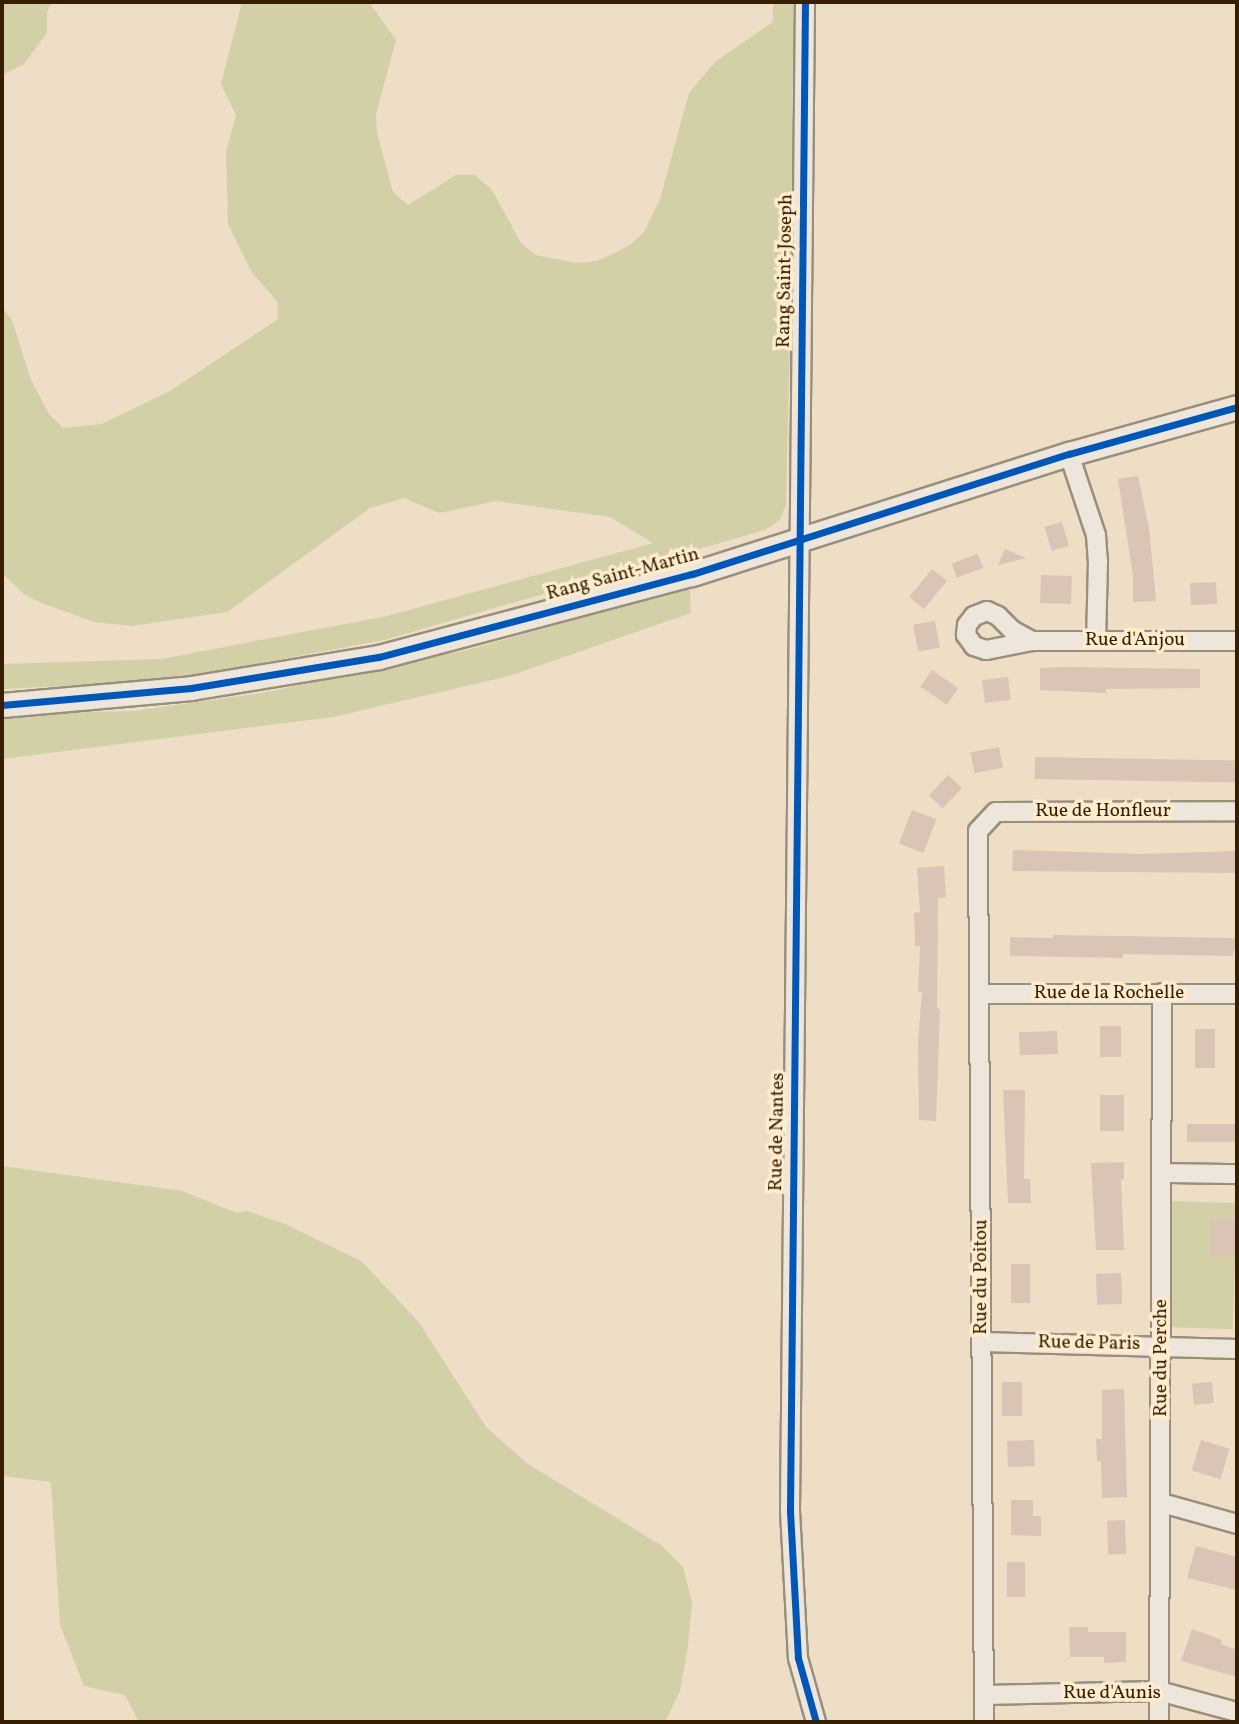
<!DOCTYPE html>
<html>
<head>
<meta charset="utf-8">
<style>
  body { margin:0 }
  #map { position:relative; width:1239px; height:1724px; overflow:hidden; background:#eddec5; font-family:Vollkorn,serif }
  div>[style] { position:absolute }
  .green>* { inset:0; background:#d3cfa7; transform-origin:0 0 }
  .building>* { inset:0; background:#d9c4b6; transform-origin:0 0 }
  .roads { filter:drop-shadow(2px 0 #9a8e7c) drop-shadow(-2px 0 #9a8e7c) drop-shadow(0 2px #9a8e7c) drop-shadow(0 -2px #9a8e7c) }
  .street>* { height:18px; margin:-9px; padding:0 9px; transform-origin:9px; border-radius:9px; background:#eee6da }
  .secondary>* { height:23px; margin:-11.5px; padding:0 11.5px; transform-origin:11.5px; border-radius:11.5px; background:#eee6da }
  .cycleway>* { height:7px; margin:-3.5px; padding:0 3.5px; transform-origin:3.5px; border-radius:3.5px; background:#0057b8 }
  span { translate:-50% -50%; white-space:nowrap; text-align:center; line-height:1.15; -webkit-text-stroke:7px #feecce; paint-order:stroke }
  .street-label { font-size:19px; color:#371e00 }
  .frame { position:absolute; inset:0; border:4px solid #371e00; pointer-events:none }
</style>
</head>
<body>
<div id="map">
  <div class="green">
    <i style="clip-path:polygon(2px 2px,52px 2px,47px 12px,47px 33px,24px 64px,2px 75px)"></i>
    <i style="clip-path:polygon(242px 2px,369px 2px,396px 40px,376px 114px,377px 133px,393px 192px,408px 205px,456px 175px,475px 175px,492px 190px,521px 243px,536px 255px,576px 263px,597px 261px,613px 254px,631px 244px,644px 232px,660px 199px,689px 93px,715px 62px,773px 22px,773px 2px,798px 2px,786px 505px,780px 520px,765px 530px,384px 640px,202px 674px,85px 685px,2px 689px,2px 664px,161px 659px,387px 616px,653px 543px,610px 517px,496px 501px,439px 513px,404px 498px,370px 508px,227px 612px,132px 626px,94px 622px,42px 603px,25px 595px,2px 573px,2px 308px,12px 320px,31px 380px,49px 414px,63px 428px,102px 424px,170px 391px,278px 319px,277px 301px,252px 273px,228px 224px,226px 152px,236px 115px,221px 84px)"></i>
    <i style="clip-path:polygon(690px 588px,691px 613px,509px 676px,333px 717px,2px 759px,2px 714px,134px 711px,262px 693px,467px 650px)"></i>
    <i style="clip-path:polygon(2px 1166px,182px 1191px,237px 1213px,247px 1211px,285px 1224px,361px 1261px,418px 1321px,486px 1427px,528px 1464px,661px 1545px,683px 1567px,692px 1602px,688px 1646px,680px 1691px,665px 1722px,139px 1722px,125px 1695px,84px 1686px,60px 1625px,51px 1482px,2px 1476px)"></i>
    <i style="left:1172px;top:1201px;width:65px;height:126px;rotate:2deg"></i>
  </div>
  <div class="building">
    <i style="clip-path:polygon(1138px 476px,1149px 528px,1156px 601px,1133px 602px,1133px 576px,1118px 479px)"></i>
    <i style="left:1062px;top:522px;width:25px;height:18px;rotate:74deg"></i>
    <i style="clip-path:polygon(1005px 549px,1026px 558px,998px 565px)"></i>
    <i style="left:978px;top:554px;width:15px;height:28px;rotate:70deg"></i>
    <i style="left:932px;top:569px;width:19px;height:36px;rotate:39deg"></i>
    <i style="left:1041px;top:575px;width:31px;height:28px;rotate:2deg"></i>
    <i style="left:1216px;top:582px;width:22px;height:26px;rotate:87deg"></i>
    <i style="left:935px;top:621px;width:27px;height:22px;rotate:80deg"></i>
    <i style="clip-path:polygon(1063px 667px,1200px 669px,1200px 688px,1106px 689px,1106px 693px,1040px 690px,1040px 668px)"></i>
    <i style="left:932px;top:670px;width:32px;height:20px;rotate:35deg"></i>
    <i style="left:1008px;top:677px;width:23px;height:26px;rotate:83deg"></i>
    <i style="left:999px;top:747px;width:21px;height:29px;rotate:79deg"></i>
    <i style="left:1035px;top:757px;width:202px;height:22px;rotate:1deg"></i>
    <i style="left:948px;top:775px;width:19px;height:28px;rotate:43deg"></i>
    <i style="left:912px;top:810px;width:26px;height:36px;rotate:21deg"></i>
    <i style="clip-path:polygon(1013px 850px,1141px 854px,1237px 851px,1237px 873px,1012px 871px)"></i>
    <i style="clip-path:polygon(944px 866px,946px 897px,938px 898px,937px 1008px,940px 1009px,936px 1121px,919px 1120px,918px 1042px,922px 992px,918px 992px,920px 946px,915px 946px,914px 913px,920px 912px,917px 868px)"></i>
    <i style="clip-path:polygon(1053px 935px,1237px 938px,1237px 950px,1234px 950px,1233px 956px,1123px 954px,1123px 958px,1010px 956px,1010px 937px,1053px 938px)"></i>
    <i style="left:1100px;top:1026px;width:21px;height:31px"></i>
    <i style="left:1195px;top:1029px;width:20px;height:39px"></i>
    <i style="left:1057px;top:1031px;width:23px;height:38px;rotate:88deg"></i>
    <i style="clip-path:polygon(1003px 1090px,1025px 1090px,1024px 1179px,1030px 1179px,1031px 1203px,1008px 1203px)"></i>
    <i style="left:1100px;top:1095px;width:24px;height:36px"></i>
    <i style="left:1187px;top:1124px;width:50px;height:18px"></i>
    <i style="clip-path:polygon(1124px 1162px,1124px 1179px,1121px 1180px,1124px 1250px,1096px 1250px,1091px 1163px)"></i>
    <i style="left:1237px;top:1219px;width:37px;height:26px;rotate:90deg"></i>
    <i style="left:1011px;top:1264px;width:19px;height:39px"></i>
    <i style="left:1121px;top:1273px;width:31px;height:25px;rotate:88deg"></i>
    <i style="left:1002px;top:1382px;width:20px;height:34px"></i>
    <i style="left:1212px;top:1382px;width:21px;height:20px;rotate:85deg"></i>
    <i style="clip-path:polygon(1124px 1389px,1127px 1497px,1102px 1498px,1101px 1461px,1097px 1461px,1096px 1439px,1102px 1439px,1102px 1390px)"></i>
    <i style="left:1034px;top:1440px;width:26px;height:27px;rotate:88deg"></i>
    <i style="left:1201px;top:1440px;width:30px;height:32px;rotate:17deg"></i>
    <i style="clip-path:polygon(1011px 1500px,1033px 1500px,1033px 1516px,1041px 1516px,1041px 1536px,1011px 1535px)"></i>
    <i style="left:1125px;top:1520px;width:34px;height:18px;rotate:88deg"></i>
    <i style="clip-path:polygon(1196px 1546px,1237px 1557px,1237px 1590px,1187px 1578px)"></i>
    <i style="left:1007px;top:1562px;width:18px;height:35px"></i>
    <i style="clip-path:polygon(1069px 1627px,1088px 1627px,1088px 1632px,1126px 1632px,1126px 1662px,1104px 1663px,1104px 1657px,1070px 1657px)"></i>
    <i style="clip-path:polygon(1192px 1629px,1222px 1640px,1221px 1644px,1237px 1650px,1237px 1677px,1181px 1661px)"></i>
  </div>
  <div class="roads">
    <div class="street">
      <i style="left:805px;top:2px;width:1509px;rotate:90.57deg"></i>
      <i style="left:790px;top:1511px;width:147px;rotate:86.9deg"></i>
      <i style="left:798px;top:1658px;width:66px;rotate:74.3deg"></i>
      <i style="left:1069px;top:454px;width:85px;rotate:71.6deg"></i>
      <i style="left:1096px;top:535px;width:26px;rotate:86deg"></i>
      <i style="left:1098px;top:561px;width:80px;rotate:91.4deg"></i>
      <i style="left:987px;top:611px;width:12px;rotate:24deg"></i>
      <i style="left:998px;top:616px;width:20px;rotate:45deg"></i>
      <i style="left:1012px;top:630px;width:23px;rotate:29deg"></i>
      <i style="left:1032px;top:641px;width:47px;rotate:168.9deg"></i>
      <i style="left:986px;top:650px;width:13px;rotate:-162deg"></i>
      <i style="left:974px;top:646px;width:14px;rotate:-126deg"></i>
      <i style="left:966px;top:635px;width:10px;rotate:-84deg"></i>
      <i style="left:967px;top:625px;width:11px;rotate:-52deg"></i>
      <i style="left:974px;top:616px;width:14px;rotate:-21deg"></i>
      <i style="left:1032px;top:641px;width:205px"></i>
      <i style="left:981px;top:994px;width:256px"></i>
      <i style="left:1164px;top:1173px;width:73px;rotate:0.8deg"></i>
      <i style="left:982px;top:1342px;width:255px;rotate:1.6deg"></i>
      <i style="left:1162px;top:1503px;width:78px;rotate:15.6deg"></i>
      <i style="left:985px;top:1695px;width:174px;rotate:-1.3deg"></i>
      <i style="left:1159px;top:1691px;width:81px;rotate:15.1deg"></i>
      <i style="left:984px;top:1722px;width:891px;rotate:-90.39deg"></i>
      <i style="left:978px;top:831px;width:26px;rotate:-47deg"></i>
      <i style="left:996px;top:812px;width:241px;rotate:-0.2deg"></i>
      <i style="left:1159px;top:1722px;width:729px;rotate:-89.76deg"></i>
    </div>
    <div class="secondary">
      <i style="left:2px;top:705px;width:190px;rotate:-5.1deg"></i>
      <i style="left:191px;top:688px;width:191px;rotate:-9.4deg"></i>
      <i style="left:379px;top:657px;width:324px;rotate:-14.9deg"></i>
      <i style="left:692px;top:574px;width:396px;rotate:-17.7deg"></i>
      <i style="left:1069px;top:454px;width:174px;rotate:-15.6deg"></i>
    </div>
  </div>
  <div class="cycleway">
    <i style="left:805px;top:2px;width:1509px;rotate:90.57deg"></i>
    <i style="left:790px;top:1511px;width:147px;rotate:86.9deg"></i>
    <i style="left:798px;top:1658px;width:66px;rotate:74.3deg"></i>
    <i style="left:2px;top:705px;width:190px;rotate:-5.1deg"></i>
    <i style="left:191px;top:688px;width:191px;rotate:-9.4deg"></i>
    <i style="left:379px;top:657px;width:324px;rotate:-14.9deg"></i>
    <i style="left:692px;top:574px;width:396px;rotate:-17.7deg"></i>
    <i style="left:1069px;top:454px;width:174px;rotate:-15.6deg"></i>
  </div>
  <div class="street-label">
    <span style="left:786px;top:271px;rotate:-89deg">Rang Saint-Joseph</span>
    <span style="left:623px;top:575px;rotate:-15deg">Rang Saint-Martin</span>
    <span style="left:1135px;top:641px">Rue d'Anjou</span>
    <span style="left:1103px;top:812px">Rue de Honfleur</span>
    <span style="left:1109px;top:994px">Rue de la Rochelle</span>
    <span style="left:778px;top:1132px;rotate:-89deg">Rue de Nantes</span>
    <span style="left:982px;top:1277px;rotate:-90deg">Rue du Poitou</span>
    <span style="left:1089px;top:1344px;rotate:1deg">Rue de Paris</span>
    <span style="left:1162px;top:1358px;rotate:-90deg">Rue du Perche</span>
    <span style="left:1112px;top:1694px">Rue d'Aunis</span>
  </div>
  <div class="frame"></div>
</div>
</body>
</html>
